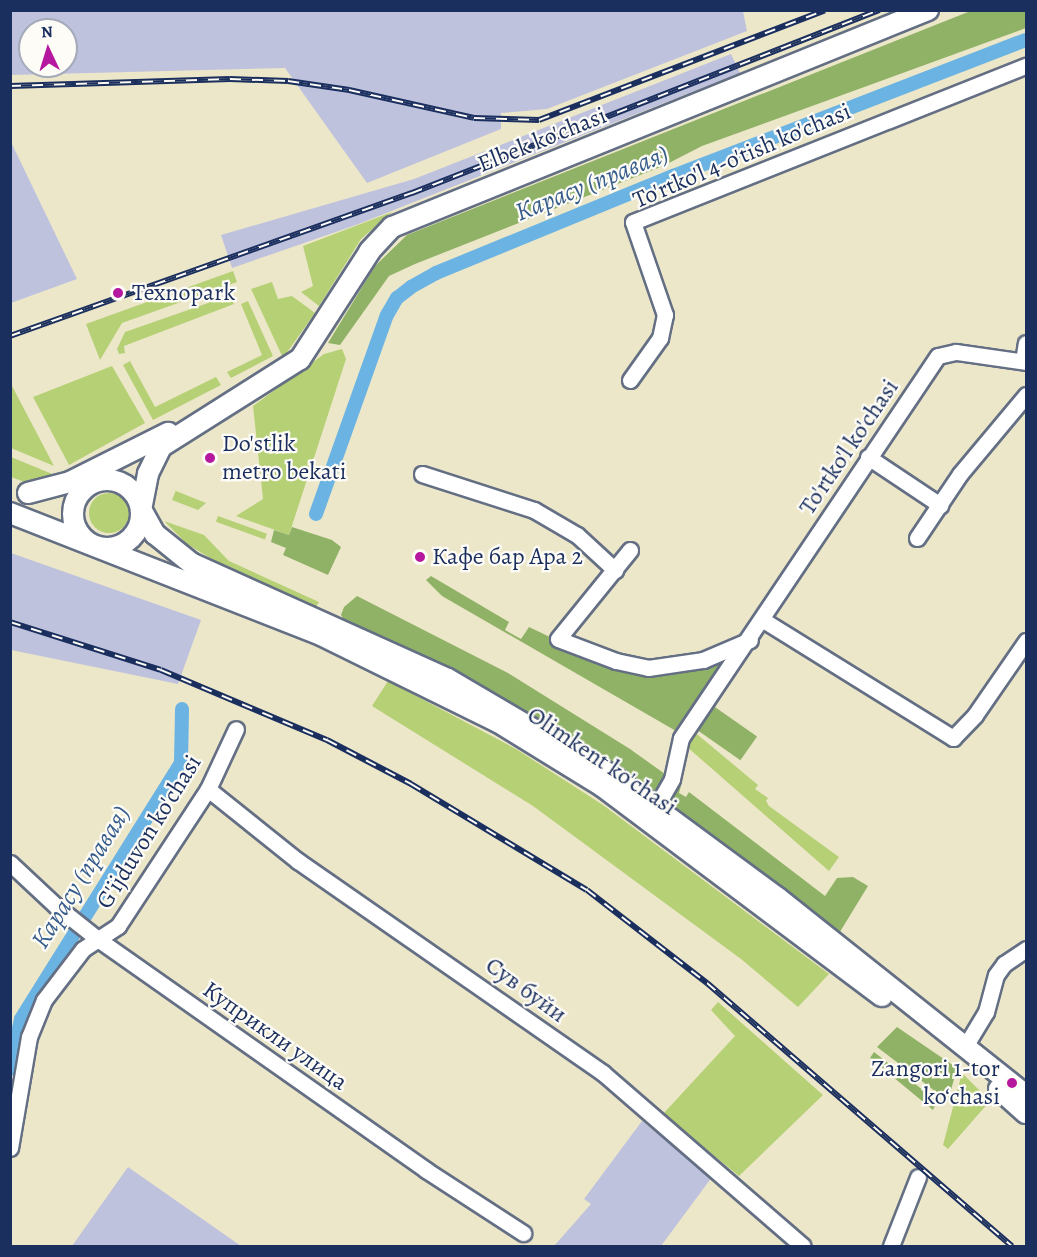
<!DOCTYPE html>
<html>
<head>
<meta charset="utf-8">
<style>
  body { margin:0 }
  #map { position:relative; width:1037px; height:1257px; overflow:hidden; background:#ede7ca; font-family:Alegreya,serif }
  div>[style] { position:absolute }
  .industrial>* { inset:0; background:#bfc2dd }
  .green>* { inset:0; background:#b6d075; transform-origin:0 0 }
  .round { border-radius:50% }
  .forest>* { inset:0; background:#90b266; transform-origin:0 0 }
  .canal>* { height:14px; margin:-7px; padding:0 7px; transform-origin:7px; border-radius:7px; background:#6bb3e2 }
  .roads { filter:drop-shadow(2px 0 #646f84) drop-shadow(-2px 0 #646f84) drop-shadow(0 2px #646f84) drop-shadow(0 -2px #646f84) }
  .minor>* { height:15px; margin:-7.5px; padding:0 7.5px; transform-origin:7.5px; border-radius:7.5px; background:#fff }
  .major>* { height:20px; margin:-10px; padding:0 10px; transform-origin:10px; border-radius:10px; background:#fff }
  .major>.ring { margin:-10px; padding:0; box-sizing:content-box; background:none; border:20px solid #fff; border-radius:50% }
  .rail>* { height:6px; margin-top:-3px; transform-origin:0; background:repeating-linear-gradient(90deg,#fdfcf7 0 11px,#1b2f5e 0 22px); box-sizing:border-box; border-block:2px solid #1b2f5e }
  .dots>* { width:16px; height:16px; translate:-50% -50%; box-sizing:border-box; border:3px solid #fdfcf7; border-radius:50% }
  span { translate:-50% -50%; white-space:nowrap; text-align:center; line-height:1.15; -webkit-text-stroke:4.5px #fdfcf7; paint-order:stroke }
  .street-label { font-size:24px; color:#1b2f5e }
  .poi-label { font-size:24px; color:#1b2f5e }
  .left { translate:0 -50%; text-align:left }
  .right { translate:-100% -50%; text-align:right }
  .water-label { font-size:26px; color:#375d8c; font-style:italic }
  .frame { position:absolute; inset:0; border:12px solid #1b2f5e; pointer-events:none }
  .north { position:absolute; left:18px; top:18px; width:60px; height:60px; box-sizing:border-box; background:#fdfcf7; border:2px solid #a3aaba; border-radius:50%; rotate:356deg; font-size:16px; font-weight:700; line-height:24px; text-align:center; color:#1b2f5e }
  .north::after { content:''; display:block; margin:auto; width:21px; height:27px; background:#b5179e; clip-path:polygon(50% 0,100% 100%,50% 72%,0 100%) }
</style>
</head>
<body>
<div id="map">
  <div class="industrial">
    <i style="clip-path:polygon(evenodd,743px 11px,747px 31px,547px 109px,501px 113px,501px 129px,367px 183px,285px 68px,11px 75px,11px 11px,743px 11px,30px 30px,66px 30px,66px 66px,30px 66px,30px 30px)"></i>
    <i style="clip-path:polygon(731px 54px,740px 73px,356px 225px,232px 268px,221px 235px,414px 179px)"></i>
    <i style="clip-path:polygon(11px 142px,77px 279px,11px 303px,10px 303px)"></i>
    <i style="clip-path:polygon(11px 553px,201px 620px,178px 684px,11px 650px)"></i>
    <i style="clip-path:polygon(642px 1121px,712px 1177px,661px 1246px,554px 1246px,591px 1204px,584px 1199px)"></i>
    <i style="clip-path:polygon(128px 1167px,241px 1246px,72px 1246px)"></i>
  </div>
  <div class="green">
    <i style="clip-path:polygon(392px 212px,361px 239px,319px 306px,301px 292px,313px 286px,303px 246px)"></i>
    <i style="clip-path:polygon(233px 271px,237px 282px,122px 323px,100px 360px,86px 324px)"></i>
    <i style="clip-path:polygon(272px 282px,278px 299px,292px 296px,315px 313px,283px 358px,251px 289px)"></i>
    <i style="clip-path:polygon(231px 295px,234px 304px,124px 346px,125px 353px,119px 354px,117px 349px,125px 332px)"></i>
    <i style="clip-path:polygon(248px 301px,273px 356px,231px 378px,227px 372px,262px 355px,241px 304px)"></i>
    <i style="clip-path:polygon(342px 349px,346px 359px,289px 535px,236px 516px,263px 499px,253px 406px,324px 354px)"></i>
    <i style="clip-path:polygon(130px 361px,155px 407px,216px 377px,221px 385px,153px 420px,123px 365px)"></i>
    <i style="clip-path:polygon(112px 366px,145px 423px,69px 465px,33px 397px)"></i>
    <i style="clip-path:polygon(10px 384px,11px 384px,54px 466px,11px 448px)"></i>
    <i style="clip-path:polygon(11px 457px,62px 478px,27px 483px,11px 477px)"></i>
    <i style="clip-path:polygon(176px 490px,176px 491px,206px 503px,198px 510px,172px 500px)"></i>
    <i class="round" style="left:89px;top:493px;width:40px;height:40px"></i>
    <i style="left:218px;top:516px;width:52px;height:6px;rotate:20deg"></i>
    <i style="clip-path:polygon(164px 521px,204px 535px,229px 561px,319px 602px,316px 607px,238px 575px,187px 544px)"></i>
    <i style="clip-path:polygon(388px 681px,516px 749px,603px 805px,829px 974px,798px 1007px,741px 959px,533px 806px,372px 706px)"></i>
    <i style="clip-path:polygon(692px 730px,758px 785px,755px 789px,768px 798px,766px 801px,769px 806px,839px 857px,829px 871px,686px 746px)"></i>
    <i style="clip-path:polygon(718px 1002px,823px 1095px,739px 1176px,663px 1114px,735px 1036px,711px 1010px)"></i>
    <i style="clip-path:polygon(962px 1073px,990px 1101px,948px 1149px,943px 1145px)"></i>
  </div>
  <div class="forest">
    <i style="clip-path:polygon(973px 10px,1026px 11px,1026px 28px,702px 146px,663px 166px,415px 264px,389px 276px,340px 345px,328px 343px,375px 266px,407px 235px)"></i>
    <i style="clip-path:polygon(292px 527px,332px 540px,341px 547px,328px 575px,283px 555px,286px 548px,271px 542px,274px 530px,289px 535px)"></i>
    <i style="clip-path:polygon(431px 576px,509px 622px,505px 630px,521px 639px,529px 627px,592px 657px,651px 672px,686px 671px,732px 656px,676px 731px,442px 596px,426px 580px)"></i>
    <i style="clip-path:polygon(357px 596px,508px 673px,630px 749px,665px 774px,655px 797px,582px 745px,505px 699px,344px 620px,341px 615px,344px 607px)"></i>
    <i style="left:712px;top:705px;width:55px;height:29px;rotate:35deg"></i>
    <i style="clip-path:polygon(681px 786px,679px 793px,686px 797px,689px 792px,825px 896px,837px 878px,853px 877px,868px 886px,838px 935px,664px 803px)"></i>
    <i style="clip-path:polygon(897px 1027px,957px 1068px,948px 1101px,877px 1047px)"></i>
    <i style="clip-path:polygon(874px 1052px,937px 1101px,933px 1110px,870px 1058px)"></i>
  </div>
  <div class="canal">
    <i style="left:316px;top:514px;width:211px;rotate:-70.4deg"></i>
    <i style="left:387px;top:315px;width:20px;rotate:-60deg"></i>
    <i style="left:397px;top:298px;width:18px;rotate:-38deg"></i>
    <i style="left:411px;top:287px;width:29px;rotate:-29deg"></i>
    <i style="left:436px;top:273px;width:256px;rotate:-22.3deg"></i>
    <i style="left:673px;top:176px;width:378px;rotate:-21.1deg"></i>
    <i style="left:10px;top:1069px;width:51px;rotate:-77.6deg"></i>
    <i style="left:21px;top:1019px;width:302px;rotate:-58deg"></i>
    <i style="left:181px;top:763px;width:54px;rotate:-88.9deg"></i>
  </div>
  <div class="roads">
    <div class="minor">
      <i style="left:1023px;top:361px;width:18px;rotate:-81deg"></i>
      <i style="left:630px;top:380px;width:52px;rotate:-54.5deg"></i>
      <i style="left:660px;top:338px;width:24px;rotate:-78deg"></i>
      <i style="left:665px;top:315px;width:98px;rotate:-109deg"></i>
      <i style="left:633px;top:222px;width:423px;rotate:-21.7deg"></i>
      <i style="left:868px;top:457px;width:87px;rotate:33.7deg"></i>
      <i style="left:422px;top:474px;width:118px;rotate:17.8deg"></i>
      <i style="left:534px;top:510px;width:50px;rotate:30.2deg"></i>
      <i style="left:577px;top:535px;width:52px;rotate:42.6deg"></i>
      <i style="left:917px;top:538px;width:77px;rotate:-56.1deg"></i>
      <i style="left:960px;top:474px;width:103px;rotate:-50.1deg"></i>
      <i style="left:630px;top:550px;width:114px;rotate:129deg"></i>
      <i style="left:558px;top:639px;width:62px;rotate:20.8deg"></i>
      <i style="left:616px;top:661px;width:33px;rotate:12deg"></i>
      <i style="left:648px;top:668px;width:56px;rotate:-8.3deg"></i>
      <i style="left:703px;top:660px;width:51px;rotate:-23.1deg"></i>
      <i style="left:763px;top:620px;width:224px;rotate:31.8deg"></i>
      <i style="left:953px;top:738px;width:32px;rotate:-46deg"></i>
      <i style="left:975px;top:715px;width:90px;rotate:-55.4deg"></i>
      <i style="left:208px;top:789px;width:115px;rotate:38.7deg"></i>
      <i style="left:298px;top:861px;width:371px;rotate:34.8deg"></i>
      <i style="left:603px;top:1073px;width:264px;rotate:40.9deg"></i>
      <i style="left:656px;top:807px;width:32px;rotate:-60deg"></i>
      <i style="left:672px;top:779px;width:42px;rotate:-77.6deg"></i>
      <i style="left:681px;top:738px;width:460px;rotate:-56.1deg"></i>
      <i style="left:938px;top:356px;width:18px;rotate:-13deg"></i>
      <i style="left:956px;top:352px;width:71px;rotate:8.1deg"></i>
      <i style="left:10px;top:863px;width:63px;rotate:43.1deg"></i>
      <i style="left:56px;top:906px;width:55px;rotate:38.3deg"></i>
      <i style="left:99px;top:940px;width:400px;rotate:35.1deg"></i>
      <i style="left:426px;top:1170px;width:116px;rotate:33deg"></i>
      <i style="left:966px;top:1045px;width:39px;rotate:-59deg"></i>
      <i style="left:986px;top:1012px;width:38px;rotate:-75deg"></i>
      <i style="left:996px;top:975px;width:14px;rotate:-54deg"></i>
      <i style="left:1004px;top:964px;width:27px;rotate:-34deg"></i>
      <i style="left:10px;top:1148px;width:113px;rotate:-80.3deg"></i>
      <i style="left:29px;top:1037px;width:40px;rotate:-68deg"></i>
      <i style="left:44px;top:1000px;width:64px;rotate:-52.6deg"></i>
      <i style="left:83px;top:949px;width:42px;rotate:-33.3deg"></i>
      <i style="left:118px;top:926px;width:164px;rotate:-56.7deg"></i>
      <i style="left:208px;top:789px;width:66px;rotate:-65deg"></i>
      <i style="left:891px;top:1246px;width:74px;rotate:-68.6deg"></i>
    </div>
    <div class="major">
      <i style="left:928px;top:10px;width:578px;rotate:157.96deg"></i>
      <i style="left:392px;top:227px;width:33px;rotate:133deg"></i>
      <i style="left:370px;top:251px;width:129px;rotate:122.9deg"></i>
      <i style="left:300px;top:359px;width:165px;rotate:147.7deg"></i>
      <i style="left:161px;top:447px;width:30px;rotate:116deg"></i>
      <i style="left:148px;top:474px;width:36px;rotate:101deg"></i>
      <i style="left:141px;top:509px;width:29px;rotate:61deg"></i>
      <i style="left:155px;top:534px;width:46px;rotate:38.9deg"></i>
      <i style="left:191px;top:563px;width:282px;rotate:24.3deg"></i>
      <i style="left:448px;top:679px;width:189px;rotate:30.5deg"></i>
      <i style="left:611px;top:775px;width:207px;rotate:36.4deg"></i>
      <i style="left:778px;top:898px;width:317px;rotate:38.5deg"></i>
      <i class="ring" style="left:73px;top:480px;width:48px;height:48px"></i>
      <i style="left:28px;top:493px;width:43px;rotate:-14.7deg"></i>
      <i style="left:70px;top:482px;width:110px;rotate:-26.6deg"></i>
      <i style="left:10px;top:513px;width:334px;rotate:21.4deg"></i>
      <i style="left:321px;top:635px;width:197px;rotate:26.2deg"></i>
      <i style="left:498px;top:722px;width:122px;rotate:31.6deg"></i>
      <i style="left:602px;top:786px;width:350px;rotate:36.9deg"></i>
      <i style="left:999px;top:1089px;width:36px;rotate:42deg"></i>
    </div>
  </div>
  <div class="rail">
    <i style="left:10px;top:86px;width:220px;rotate:-1.8deg"></i>
    <i style="left:230px;top:79px;width:58px;rotate:2deg"></i>
    <i style="left:288px;top:81px;width:62px;rotate:8.4deg"></i>
    <i style="left:349px;top:90px;width:128px;rotate:12.6deg"></i>
    <i style="left:474px;top:118px;width:65px;rotate:1.8deg"></i>
    <i style="left:539px;top:120px;width:306px;rotate:-21deg"></i>
    <i style="left:10px;top:336px;width:427px;rotate:-19.6deg"></i>
    <i style="left:412px;top:193px;width:502px;rotate:-21.4deg"></i>
    <i style="left:10px;top:622px;width:158px;rotate:17.6deg"></i>
    <i style="left:161px;top:670px;width:180px;rotate:22.9deg"></i>
    <i style="left:327px;top:740px;width:95px;rotate:27.6deg"></i>
    <i style="left:411px;top:784px;width:205px;rotate:31.1deg"></i>
    <i style="left:587px;top:890px;width:152px;rotate:37.8deg"></i>
    <i style="left:707px;top:983px;width:403px;rotate:40.8deg"></i>
  </div>
  <div class="dots">
    <i style="left:118px;top:293px;background:#b5179e"></i>
    <i style="left:210px;top:458px;background:#b5179e"></i>
    <i style="left:420px;top:557px;background:#b5179e"></i>
    <i style="left:1012px;top:1083px;background:#b5179e"></i>
  </div>
  <div class="street-label">
    <span style="left:542px;top:140px;rotate:-22deg">Elbek ko'chasi</span>
    <span style="left:742px;top:156px;rotate:-23deg">To'rtko'l 4-o'tish ko'chasi</span>
    <span style="left:849px;top:447px;rotate:-56deg">To'rtko'l ko'chasi</span>
    <span style="left:602px;top:761px;rotate:34deg">Olimkent ko'chasi</span>
    <span style="left:149px;top:832px;rotate:-58deg">G'ijduvon ko'chasi</span>
    <span style="left:526px;top:990px;rotate:36deg">Сув буйи</span>
    <span style="left:275px;top:1036px;rotate:35deg">Куприкли улица</span>
  </div>
  <div class="poi-label">
    <span class="left" style="left:132px;top:293px">Texnopark</span>
    <span class="left" style="left:222px;top:458px">Do'stlik<br>metro bekati</span>
    <span class="left" style="left:432px;top:557px">Кафе бар Ара 2</span>
    <span class="right" style="left:1000px;top:1083px">Zangori 1-tor<br>ko‘chasi</span>
  </div>
  <div class="water-label">
    <span style="left:592px;top:183px;rotate:-22deg">Карасу (правая)</span>
    <span style="left:81px;top:877px;rotate:-58deg">Карасу (правая)</span>
  </div>
  <div class="frame"></div>
  <div class="north">N</div>
</div>
</body>
</html>
